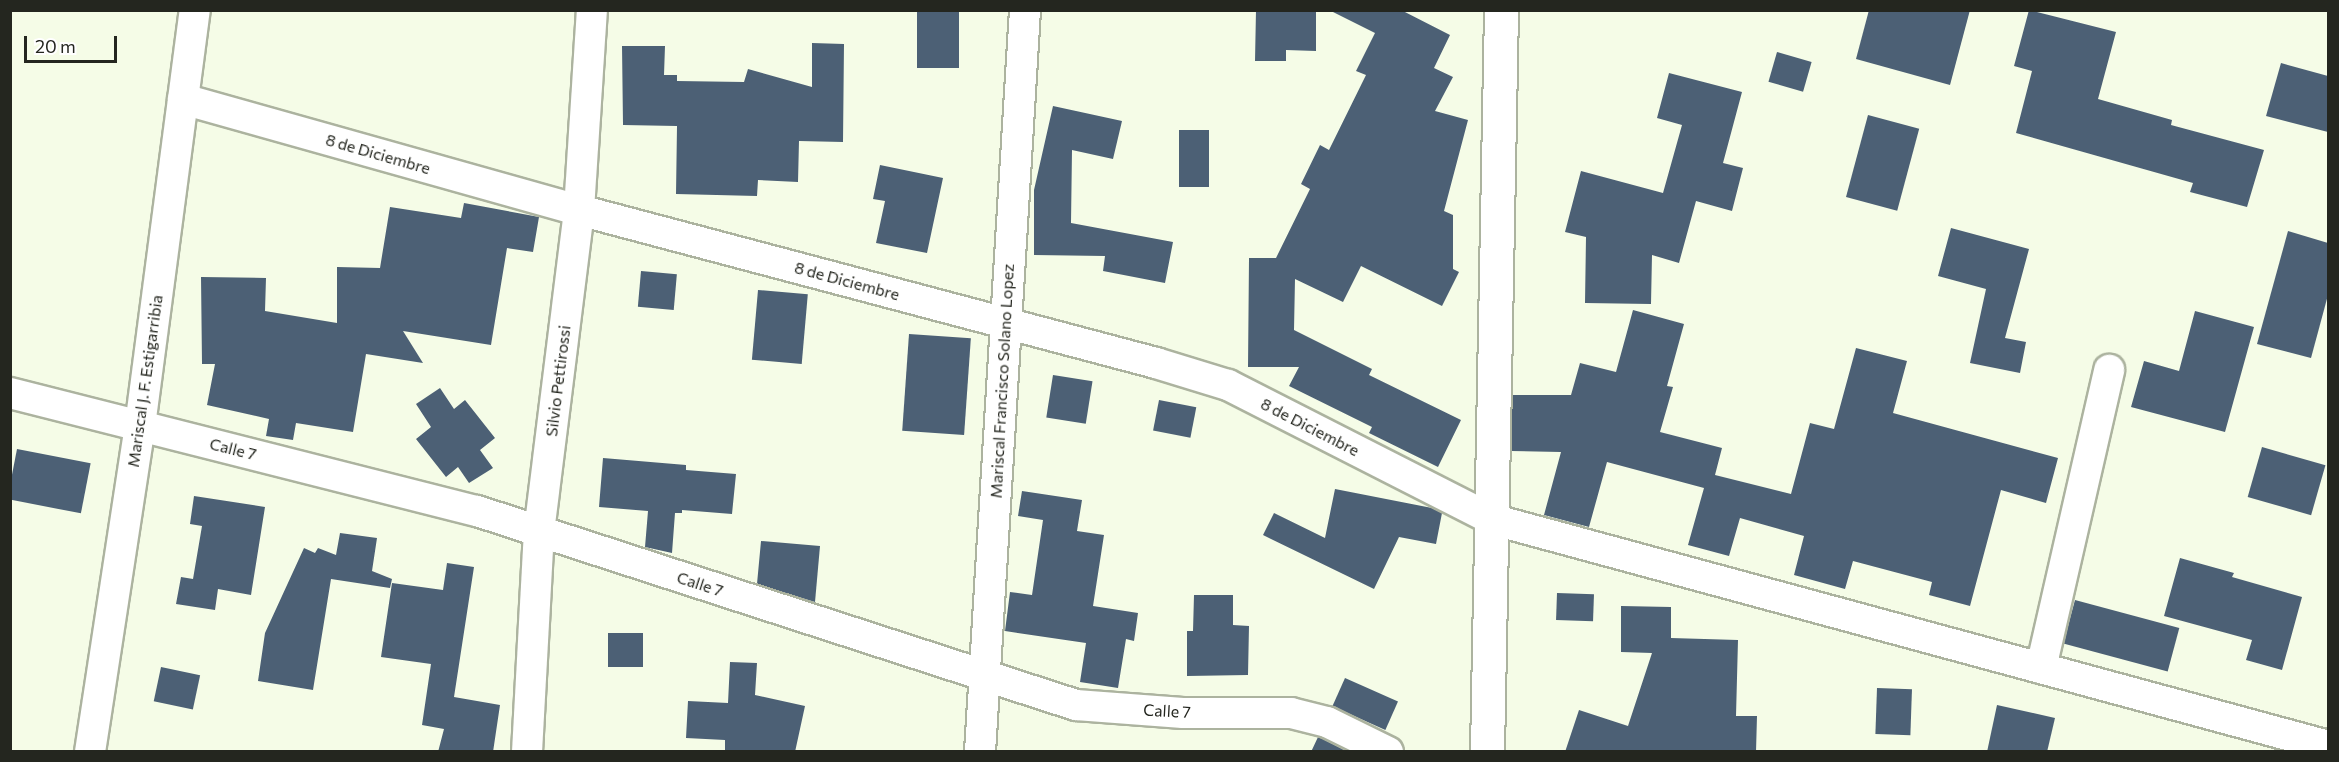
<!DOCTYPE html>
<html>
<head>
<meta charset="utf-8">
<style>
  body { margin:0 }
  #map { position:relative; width:2339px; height:762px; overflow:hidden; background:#f5fce7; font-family:Commissioner,sans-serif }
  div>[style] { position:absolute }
  .building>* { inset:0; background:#4c6075; transform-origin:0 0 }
  .roads { filter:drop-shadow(2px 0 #acb39f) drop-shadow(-2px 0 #acb39f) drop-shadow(0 2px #acb39f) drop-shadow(0 -2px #acb39f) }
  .minor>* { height:30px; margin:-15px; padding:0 15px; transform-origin:15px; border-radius:15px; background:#fff }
  .primary>* { height:33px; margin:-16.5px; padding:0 16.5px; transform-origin:16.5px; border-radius:16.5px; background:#fff }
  span { translate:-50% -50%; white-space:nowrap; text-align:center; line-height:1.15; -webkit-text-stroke:6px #fff; paint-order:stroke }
  .street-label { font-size:16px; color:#24261f }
  .frame { position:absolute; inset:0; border:12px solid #24261f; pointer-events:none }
  .scale { position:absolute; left:24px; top:36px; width:93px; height:27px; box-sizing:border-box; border:3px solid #24261f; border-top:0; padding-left:8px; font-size:18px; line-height:21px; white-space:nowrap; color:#24261f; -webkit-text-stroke:4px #fff; paint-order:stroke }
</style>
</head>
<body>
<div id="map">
  <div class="building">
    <i style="left:917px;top:10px;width:42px;height:58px"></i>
    <i style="clip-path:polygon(1256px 10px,1316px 10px,1316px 51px,1286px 50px,1286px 61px,1255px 61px)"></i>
    <i style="clip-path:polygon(1329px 10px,1401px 10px,1450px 35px,1434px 68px,1453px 77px,1435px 111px,1468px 120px,1444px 211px,1453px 215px,1453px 269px,1459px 272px,1442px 306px,1361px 266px,1343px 302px,1295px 279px,1294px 330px,1372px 369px,1369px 375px,1461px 420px,1438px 467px,1369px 433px,1372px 427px,1289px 386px,1299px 367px,1248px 367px,1249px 258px,1276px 258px,1310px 189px,1301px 184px,1320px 145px,1329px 150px,1366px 75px,1356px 71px,1375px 33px)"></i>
    <i style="clip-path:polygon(1869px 10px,1970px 10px,1950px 85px,1856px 59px)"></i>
    <i style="clip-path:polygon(2029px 10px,2116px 32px,2098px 99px,2172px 120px,2171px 125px,2264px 150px,2247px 207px,2190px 192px,2193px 183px,2016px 133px,2032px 71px,2014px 66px)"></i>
    <i style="clip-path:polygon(812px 43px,844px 44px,843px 142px,799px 141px,798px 182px,758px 180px,757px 196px,676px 194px,677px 126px,623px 125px,622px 46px,665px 46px,664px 75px,677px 75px,677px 81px,744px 82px,748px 69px,812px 87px)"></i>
    <i style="left:1777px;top:52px;width:36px;height:31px;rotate:16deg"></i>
    <i style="clip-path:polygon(2281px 63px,2328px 76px,2328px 132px,2266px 116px)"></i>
    <i style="clip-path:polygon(1669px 73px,1742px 92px,1723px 163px,1743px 168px,1732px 211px,1696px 201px,1679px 263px,1652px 255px,1651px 304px,1585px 303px,1586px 237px,1565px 232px,1581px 171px,1663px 193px,1682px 125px,1657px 118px)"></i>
    <i style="clip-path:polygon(1053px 106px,1122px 121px,1113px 159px,1072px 150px,1071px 223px,1173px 242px,1165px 283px,1103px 271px,1105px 256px,1034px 255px,1034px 190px)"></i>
    <i style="left:1868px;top:115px;width:53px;height:85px;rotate:15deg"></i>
    <i style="left:1179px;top:130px;width:30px;height:57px"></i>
    <i style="clip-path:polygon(880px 165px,943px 178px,927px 253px,876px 243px,885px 201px,873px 199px)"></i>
    <i style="clip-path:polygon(464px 203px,539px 217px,533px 252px,507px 248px,491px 345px,403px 331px,423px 363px,366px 354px,353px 432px,296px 423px,293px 440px,266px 436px,269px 419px,207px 405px,215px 364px,202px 364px,201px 277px,266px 278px,265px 311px,337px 323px,337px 267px,380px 268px,390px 207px,461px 218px)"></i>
    <i style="clip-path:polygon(1951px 228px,2029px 249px,2005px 338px,2026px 342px,2020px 373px,1970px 363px,1986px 289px,1938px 276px)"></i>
    <i style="clip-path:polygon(2288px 231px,2328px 243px,2328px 295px,2311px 358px,2257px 344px)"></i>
    <i style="left:641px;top:271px;width:36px;height:36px;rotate:5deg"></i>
    <i style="left:758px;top:290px;width:50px;height:70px;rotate:5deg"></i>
    <i style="clip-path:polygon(1633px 310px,1684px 324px,1667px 386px,1673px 387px,1660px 432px,1722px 448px,1715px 475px,1791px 494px,1810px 423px,1834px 429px,1856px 348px,1907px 361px,1893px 413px,2058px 458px,2046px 503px,2001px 490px,1970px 606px,1929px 595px,1932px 582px,1853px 561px,1845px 589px,1794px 575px,1804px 536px,1740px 518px,1729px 556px,1688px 545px,1704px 488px,1607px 462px,1589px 527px,1544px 515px,1561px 452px,1511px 451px,1512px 395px,1571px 395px,1580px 363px,1616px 372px)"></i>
    <i style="clip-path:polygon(2195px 311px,2254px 327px,2225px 432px,2131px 407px,2144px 361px,2179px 371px)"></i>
    <i style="left:909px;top:334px;width:62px;height:97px;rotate:4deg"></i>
    <i style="left:1053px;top:375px;width:40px;height:43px;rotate:9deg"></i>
    <i style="clip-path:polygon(440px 388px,454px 409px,465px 400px,495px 438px,480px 450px,493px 468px,469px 483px,458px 467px,446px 477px,416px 439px,431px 427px,416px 404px)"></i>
    <i style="left:1159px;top:400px;width:38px;height:31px;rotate:11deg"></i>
    <i style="left:2262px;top:447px;width:66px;height:52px;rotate:16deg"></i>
    <i style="left:17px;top:449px;width:75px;height:51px;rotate:11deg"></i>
    <i style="clip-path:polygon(603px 458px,686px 465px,686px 470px,736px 474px,732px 514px,682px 510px,682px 513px,675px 513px,672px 553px,645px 547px,648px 511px,599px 507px)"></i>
    <i style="clip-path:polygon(1335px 489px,1432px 508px,1442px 513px,1436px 544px,1399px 537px,1374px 589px,1263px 535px,1274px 513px,1325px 538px)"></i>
    <i style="clip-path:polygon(1022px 491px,1082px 500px,1077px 531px,1104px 535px,1093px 606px,1138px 613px,1134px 641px,1126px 639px,1118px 688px,1080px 682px,1086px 643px,1005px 631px,1010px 592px,1032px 595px,1043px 520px,1018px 516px)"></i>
    <i style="clip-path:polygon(194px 496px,265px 507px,251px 595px,218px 589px,215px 610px,176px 604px,181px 577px,193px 579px,202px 526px,190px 524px)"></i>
    <i style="clip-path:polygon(340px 533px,377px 538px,372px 571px,392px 579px,390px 588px,331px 579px,313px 690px,258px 681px,265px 633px,304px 548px,315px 553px,318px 548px,336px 555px)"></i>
    <i style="clip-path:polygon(761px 541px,820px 546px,815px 602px,757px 584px)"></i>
    <i style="clip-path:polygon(2180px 558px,2234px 573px,2232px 577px,2302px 597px,2282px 670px,2246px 660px,2252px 640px,2164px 616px)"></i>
    <i style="clip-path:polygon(447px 563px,474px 567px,454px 697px,500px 705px,493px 752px,438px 752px,444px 729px,422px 725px,431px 664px,381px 657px,392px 583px,443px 590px)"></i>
    <i style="left:1557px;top:593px;width:37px;height:27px;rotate:2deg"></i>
    <i style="clip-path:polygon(1194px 595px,1233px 595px,1233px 625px,1249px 626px,1248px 675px,1187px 676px,1187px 631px,1193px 631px)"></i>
    <i style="left:2075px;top:600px;width:108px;height:45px;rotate:15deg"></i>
    <i style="clip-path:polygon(1621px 606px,1671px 607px,1671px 638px,1738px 640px,1736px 716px,1757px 716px,1756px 752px,1565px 752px,1579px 710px,1628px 726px,1652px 653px,1621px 652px)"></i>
    <i style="left:643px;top:633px;width:34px;height:35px;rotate:90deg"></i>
    <i style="clip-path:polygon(730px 662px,757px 663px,755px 695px,805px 706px,795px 752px,725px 752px,725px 740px,686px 738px,688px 701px,728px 703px)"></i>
    <i style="left:161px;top:667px;width:40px;height:35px;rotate:12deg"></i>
    <i style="left:1345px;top:678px;width:58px;height:31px;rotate:24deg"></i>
    <i style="left:1877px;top:688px;width:35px;height:46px;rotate:2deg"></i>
    <i style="clip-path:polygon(1997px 705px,2055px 718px,2047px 752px,1987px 752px)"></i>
    <i style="clip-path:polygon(1318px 737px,1321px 738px,1348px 752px,1311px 752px)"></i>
  </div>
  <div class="roads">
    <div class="minor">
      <i style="left:183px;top:99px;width:411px;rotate:15.7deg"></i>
      <i style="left:579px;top:210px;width:597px;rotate:14.85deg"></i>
      <i style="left:1156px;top:363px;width:75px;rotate:17deg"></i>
      <i style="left:1228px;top:385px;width:295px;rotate:27deg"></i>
      <i style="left:1491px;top:519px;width:867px;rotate:15.17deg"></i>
      <i style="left:10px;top:393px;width:482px;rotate:14.2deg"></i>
      <i style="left:477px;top:511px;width:630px;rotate:17.95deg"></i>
      <i style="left:1076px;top:705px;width:107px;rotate:4.3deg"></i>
      <i style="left:1183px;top:713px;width:108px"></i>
      <i style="left:1291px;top:713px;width:37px;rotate:14deg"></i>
      <i style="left:1327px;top:722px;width:68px;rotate:26.2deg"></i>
      <i style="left:2041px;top:668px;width:306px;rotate:-77.1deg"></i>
      <i style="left:90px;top:752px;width:330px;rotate:-81.3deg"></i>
      <i style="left:140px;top:426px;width:420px;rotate:-82.5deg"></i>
      <i style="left:527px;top:752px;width:220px;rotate:-86.9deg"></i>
      <i style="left:539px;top:532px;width:324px;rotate:-82.9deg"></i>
      <i style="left:579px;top:210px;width:200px;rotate:-86.3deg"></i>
      <i style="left:980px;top:752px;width:743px;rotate:-86.53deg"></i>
    </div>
    <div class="primary">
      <i style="left:1487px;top:752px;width:742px;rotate:-88.92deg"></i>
    </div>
  </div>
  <div class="street-label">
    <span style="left:378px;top:154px;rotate:16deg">8 de Diciembre</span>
    <span style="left:847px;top:281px;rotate:15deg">8 de Diciembre</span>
    <span style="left:145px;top:381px;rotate:-82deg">Mariscal J. F. Estigarribia</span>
    <span style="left:558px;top:381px;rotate:-83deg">Silvio Pettirossi</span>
    <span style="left:1002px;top:381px;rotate:-87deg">Mariscal Francisco Solano Lopez</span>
    <span style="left:1310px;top:427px;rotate:27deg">8 de Diciembre</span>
    <span style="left:233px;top:449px;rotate:14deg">Calle 7</span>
    <span style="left:700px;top:584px;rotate:18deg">Calle 7</span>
    <span style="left:1167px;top:711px;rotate:3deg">Calle 7</span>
  </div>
  <div class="frame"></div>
  <div class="scale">20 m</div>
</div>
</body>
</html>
